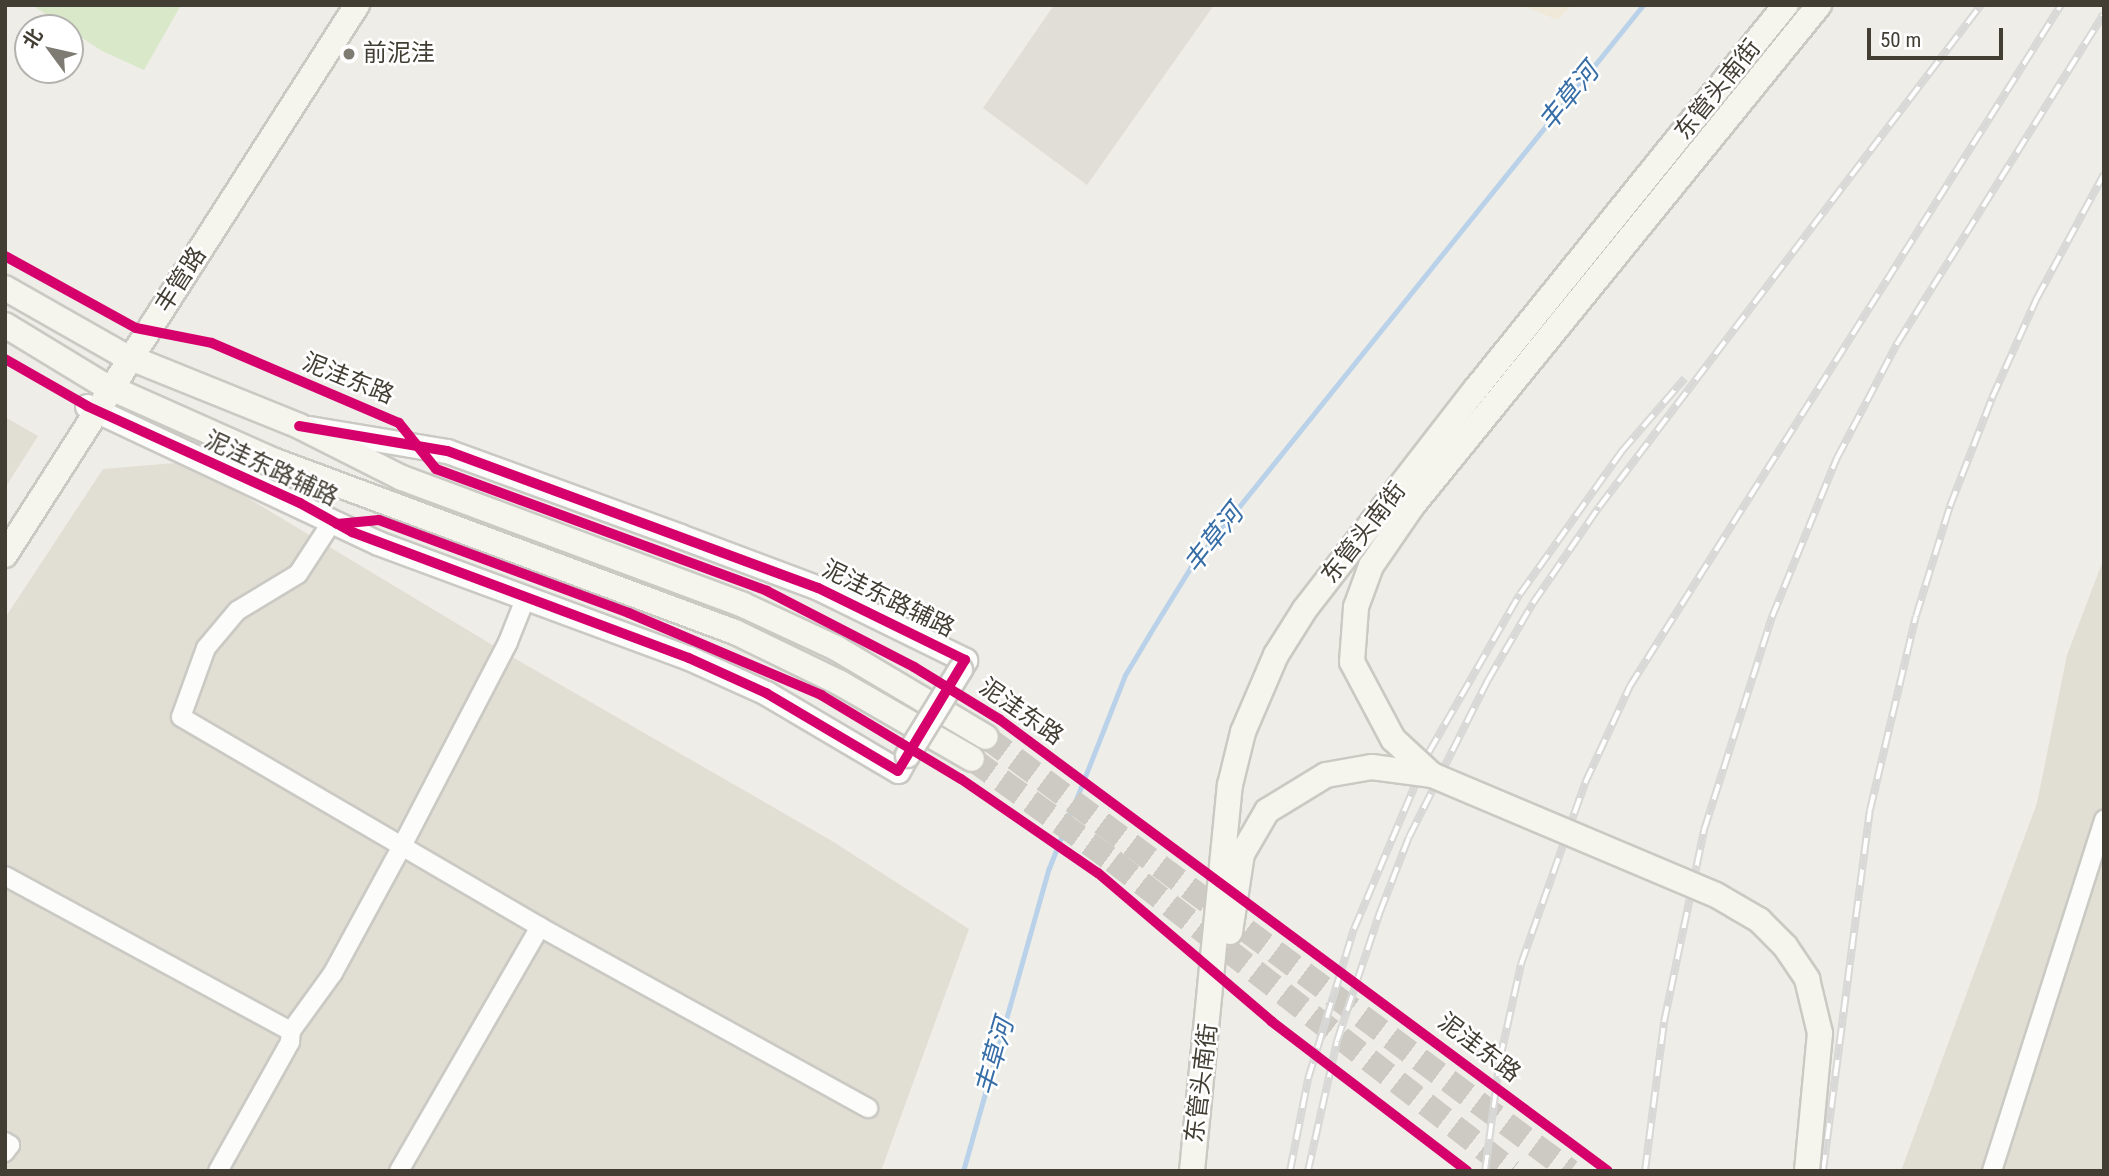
<!DOCTYPE html>
<html>
<head>
<meta charset="utf-8">
<style>
  body { margin:0 }
  #map { position:relative; width:2109px; height:1176px; overflow:hidden; background:#eeede7; font-family:"Roboto Condensed","Noto Sans SC",sans-serif }
  div>[style] { position:absolute }
  .residential>* { inset:0; background:#e1dfd4 }
  .commercial>* { inset:0; background:#f0e9da }
  .industrial>* { inset:0; background:#e1ded8 }
  .green>* { inset:0; background:#d9e8c8 }
  .stream>* { height:5px; margin:-2.5px; padding:0 2.5px; transform-origin:2.5px; border-radius:2.5px; background:#bad2e9 }
  .secondary-tunnel>* { height:24px; margin-top:-12px; transform-origin:0; background:repeating-linear-gradient(90deg,#cccac3 0 24px,transparent 0 36px) }
  .roads { filter:drop-shadow(2px 0 #cac9c3) drop-shadow(-2px 0 #cac9c3) drop-shadow(0 2px #cac9c3) drop-shadow(0 -2px #cac9c3) }
  .minor>* { height:18px; margin:-9px; padding:0 9px; transform-origin:9px; border-radius:9px; background:#fcfcfb }
  .tertiary>* { height:23px; margin:-11.5px; padding:0 11.5px; transform-origin:11.5px; border-radius:11.5px; background:#fcfcfb }
  .secondary>* { height:24px; margin:-12px; padding:0 12px; transform-origin:12px; border-radius:12px; background:#f5f4ed }
  .rail>* { height:8px; margin-top:-4px; transform-origin:0; background:repeating-linear-gradient(90deg,#fff 0 16px,#d8d8d7 0 32px); box-sizing:border-box; border-block:2px solid #d8d8d7 }
  .bridges { filter:drop-shadow(2px 0 #cac9c3) drop-shadow(-2px 0 #cac9c3) drop-shadow(0 2px #cac9c3) drop-shadow(0 -2px #cac9c3) }
  .tertiary-bridge>* { height:23px; margin:-11.5px; padding:0 11.5px; transform-origin:11.5px; border-radius:11.5px; background:#fcfcfb }
  .secondary-bridge>* { height:24px; margin:-12px; padding:0 12px; transform-origin:12px; border-radius:12px; background:#f5f4ed }
  .cycleway>* { height:10px; margin:-5px; padding:0 5px; transform-origin:5px; border-radius:5px; background:#d6006c }
  .dots>* { width:19px; height:19px; translate:-50% -50%; box-sizing:border-box; border:4px solid #fff; border-radius:50% }
  span { translate:-50% -50%; white-space:nowrap; text-align:center; line-height:1.15; -webkit-text-stroke:5px #fff; paint-order:stroke }
  .poi-label { font-size:24px; color:#423e34 }
  .left { translate:0 -50%; text-align:left }
  .street-label { font-size:24px; color:#423e34 }
  .water-label { font-size:26px; color:#366da6; font-style:italic }
  .frame { position:absolute; inset:0; border:7px solid #423e34; pointer-events:none }
  .north { position:absolute; left:14px; top:14px; width:70px; height:70px; box-sizing:border-box; background:#fff; border:2px solid #b3b2ae; border-radius:50%; rotate:303deg; font-size:19px; font-weight:700; line-height:28px; text-align:center; color:#423e34 }
  .north::after { content:''; display:block; margin:auto; width:24px; height:32px; background:#7e7b73; clip-path:polygon(50% 0,100% 100%,50% 72%,0 100%) }
  .scale { position:absolute; left:1867px; top:28px; width:136px; height:32px; box-sizing:border-box; border:4px solid #423e34; border-top:0; padding-left:9px; font-size:21px; line-height:24px; white-space:nowrap; color:#423e34; -webkit-text-stroke:5px #fff; paint-order:stroke }
</style>
</head>
<body>
<div id="map">
  <div class="residential">
    <i style="clip-path:polygon(5px 417px,38px 436px,5px 488px)"></i>
    <i style="clip-path:polygon(188px 462px,514px 658px,832px 841px,969px 929px,881px 1171px,5px 1171px,5px 618px,103px 469px)"></i>
    <i style="clip-path:polygon(2104px 558px,2104px 1171px,1901px 1171px,2037px 803px,2067px 655px)"></i>
  </div>
  <div class="commercial">
    <i style="clip-path:polygon(1521px 5px,1571px 5px,1558px 20px)"></i>
  </div>
  <div class="industrial">
    <i style="clip-path:polygon(1054px 5px,1214px 5px,1087px 185px,983px 108px)"></i>
  </div>
  <div class="green">
    <i style="clip-path:polygon(32px 5px,181px 5px,144px 70px,102px 51px)"></i>
  </div>
  <div class="stream">
    <i style="left:963px;top:1171px;width:315px;rotate:-74.2deg"></i>
    <i style="left:1049px;top:868px;width:207px;rotate:-68.5deg"></i>
    <i style="left:1125px;top:675px;width:49px;rotate:-59.2deg"></i>
    <i style="left:1150px;top:633px;width:80px;rotate:-58.3deg"></i>
    <i style="left:1192px;top:565px;width:719px;rotate:-51.15deg"></i>
  </div>
  <div class="secondary-tunnel">
    <i style="left:986px;top:737px;width:728px;rotate:36.62deg"></i>
    <i style="left:972px;top:759px;width:174px;rotate:35.9deg"></i>
    <i style="left:1113px;top:861px;width:505px;rotate:37.85deg"></i>
  </div>
  <div class="roads">
    <div class="minor">
      <i style="left:326px;top:531px;width:51px;rotate:123.1deg"></i>
      <i style="left:298px;top:574px;width:71px;rotate:148.8deg"></i>
      <i style="left:237px;top:611px;width:48px;rotate:130deg"></i>
      <i style="left:206px;top:648px;width:73px;rotate:109.9deg"></i>
      <i style="left:181px;top:717px;width:416px;rotate:30.3deg"></i>
      <i style="left:540px;top:927px;width:375px;rotate:28.9deg"></i>
      <i style="left:5px;top:876px;width:325px;rotate:28.5deg"></i>
      <i style="left:5px;top:1142px;width:6px;rotate:31deg"></i>
      <i style="left:10px;top:1145px;width:9px;rotate:126deg"></i>
      <i style="left:218px;top:1171px;width:148px;rotate:-60.8deg"></i>
      <i style="left:290px;top:1042px;width:11px;rotate:-85deg"></i>
      <i style="left:291px;top:1031px;width:72px;rotate:-54.1deg"></i>
      <i style="left:333px;top:973px;width:145px;rotate:-61.5deg"></i>
      <i style="left:402px;top:846px;width:230px;rotate:-62.5deg"></i>
      <i style="left:508px;top:642px;width:48px;rotate:-68.2deg"></i>
      <i style="left:399px;top:1171px;width:282px;rotate:-60deg"></i>
      <i style="left:1992px;top:1171px;width:369px;rotate:-72.3deg"></i>
    </div>
    <div class="tertiary">
      <i style="left:87px;top:406px;width:322px;rotate:25.2deg"></i>
      <i style="left:378px;top:543px;width:332px;rotate:20.3deg"></i>
      <i style="left:689px;top:658px;width:85px;rotate:24.4deg"></i>
      <i style="left:766px;top:693px;width:153px;rotate:30.6deg"></i>
      <i style="left:898px;top:771px;width:18px;rotate:-61deg"></i>
      <i style="left:309px;top:428px;width:140px;rotate:9.5deg"></i>
      <i style="left:447px;top:451px;width:248px;rotate:20deg"></i>
      <i style="left:680px;top:536px;width:147px;rotate:20.6deg"></i>
      <i style="left:818px;top:588px;width:164px;rotate:26.1deg"></i>
      <i style="left:965px;top:660px;width:10px;rotate:119deg"></i>
    </div>
    <div class="secondary">
      <i style="left:5px;top:288px;width:133px;rotate:29.6deg"></i>
      <i style="left:121px;top:354px;width:192px;rotate:22deg"></i>
      <i style="left:299px;top:426px;width:115px;rotate:26.8deg"></i>
      <i style="left:402px;top:478px;width:364px;rotate:20.4deg"></i>
      <i style="left:743px;top:605px;width:102px;rotate:24.8deg"></i>
      <i style="left:836px;top:648px;width:174px;rotate:30.7deg"></i>
      <i style="left:5px;top:325px;width:114px;rotate:31.3deg"></i>
      <i style="left:102px;top:384px;width:189px;rotate:24deg"></i>
      <i style="left:275px;top:461px;width:491px;rotate:20.4deg"></i>
      <i style="left:735px;top:632px;width:117px;rotate:25.9deg"></i>
      <i style="left:840px;top:683px;width:152px;rotate:29.9deg"></i>
      <i style="left:5px;top:555px;width:653px;rotate:-57.38deg"></i>
    </div>
  </div>
  <div class="rail">
    <i style="left:1290px;top:1171px;width:94px;rotate:-78.9deg"></i>
    <i style="left:1308px;top:1079px;width:157px;rotate:-73deg"></i>
    <i style="left:1354px;top:929px;width:192px;rotate:-67deg"></i>
    <i style="left:1429px;top:752px;width:182px;rotate:-60.1deg"></i>
    <i style="left:1520px;top:594px;width:176px;rotate:-54.5deg"></i>
    <i style="left:1622px;top:451px;width:96px;rotate:-49.2deg"></i>
    <i style="left:1308px;top:1171px;width:133px;rotate:-77.4deg"></i>
    <i style="left:1337px;top:1041px;width:136px;rotate:-71.6deg"></i>
    <i style="left:1380px;top:912px;width:80px;rotate:-68.9deg"></i>
    <i style="left:1409px;top:837px;width:176px;rotate:-63.3deg"></i>
    <i style="left:1488px;top:680px;width:89px;rotate:-59.7deg"></i>
    <i style="left:1533px;top:603px;width:116px;rotate:-55.5deg"></i>
    <i style="left:1599px;top:507px;width:631px;rotate:-52.73deg"></i>
    <i style="left:1485px;top:1171px;width:113px;rotate:-82.4deg"></i>
    <i style="left:1500px;top:1059px;width:97px;rotate:-77.5deg"></i>
    <i style="left:1521px;top:964px;width:192px;rotate:-70.5deg"></i>
    <i style="left:1585px;top:783px;width:107px;rotate:-65.1deg"></i>
    <i style="left:1630px;top:686px;width:806px;rotate:-57.67deg"></i>
    <i style="left:1645px;top:1171px;width:150px;rotate:-82.7deg"></i>
    <i style="left:1664px;top:1022px;width:196px;rotate:-78.2deg"></i>
    <i style="left:1704px;top:830px;width:224px;rotate:-72.3deg"></i>
    <i style="left:1772px;top:617px;width:172px;rotate:-67.8deg"></i>
    <i style="left:1837px;top:458px;width:131px;rotate:-62.3deg"></i>
    <i style="left:1898px;top:342px;width:387px;rotate:-57.9deg"></i>
    <i style="left:1823px;top:1171px;width:364px;rotate:-82.6deg"></i>
    <i style="left:1870px;top:810px;width:199px;rotate:-76.7deg"></i>
    <i style="left:1916px;top:616px;width:115px;rotate:-72.8deg"></i>
    <i style="left:1950px;top:506px;width:116px;rotate:-68.7deg"></i>
    <i style="left:1992px;top:398px;width:110px;rotate:-65.8deg"></i>
    <i style="left:2037px;top:298px;width:141px;rotate:-61.6deg"></i>
  </div>
  <div class="bridges">
    <div class="tertiary-bridge">
      <i style="left:907px;top:755px;width:101px;rotate:-58.4deg"></i>
    </div>
    <div class="secondary-bridge">
      <i style="left:1432px;top:775px;width:53px;rotate:-137.3deg"></i>
      <i style="left:1393px;top:739px;width:87px;rotate:-118deg"></i>
      <i style="left:1352px;top:662px;width:55px;rotate:-85.8deg"></i>
      <i style="left:1356px;top:607px;width:44px;rotate:-69.9deg"></i>
      <i style="left:1371px;top:566px;width:74px;rotate:-55.5deg"></i>
      <i style="left:1413px;top:505px;width:644px;rotate:-50.92deg"></i>
      <i style="left:1230px;top:932px;width:79px;rotate:-81.3deg"></i>
      <i style="left:1242px;top:854px;width:50px;rotate:-59.8deg"></i>
      <i style="left:1267px;top:811px;width:69px;rotate:-31.4deg"></i>
      <i style="left:1326px;top:775px;width:47px;rotate:-9.9deg"></i>
      <i style="left:1372px;top:767px;width:61px;rotate:7.6deg"></i>
      <i style="left:1432px;top:775px;width:308px;rotate:22.9deg"></i>
      <i style="left:1716px;top:895px;width:50px;rotate:30.2deg"></i>
      <i style="left:1759px;top:920px;width:37px;rotate:45deg"></i>
      <i style="left:1785px;top:946px;width:40px;rotate:56deg"></i>
      <i style="left:1807px;top:979px;width:56px;rotate:76.5deg"></i>
      <i style="left:1820px;top:1033px;width:139px;rotate:95.4deg"></i>
      <i style="left:1192px;top:1171px;width:388px;rotate:-84.4deg"></i>
      <i style="left:1230px;top:785px;width:55px;rotate:-76.2deg"></i>
      <i style="left:1243px;top:732px;width:84px;rotate:-66.8deg"></i>
      <i style="left:1276px;top:655px;width:54px;rotate:-57.8deg"></i>
      <i style="left:1305px;top:609px;width:277px;rotate:-52.2deg"></i>
      <i style="left:1475px;top:390px;width:495px;rotate:-51.1deg"></i>
    </div>
  </div>
  <div class="cycleway">
    <i style="left:5px;top:256px;width:149px;rotate:28.8deg"></i>
    <i style="left:136px;top:328px;width:77px;rotate:11.2deg"></i>
    <i style="left:212px;top:343px;width:203px;rotate:23.2deg"></i>
    <i style="left:399px;top:423px;width:59px;rotate:51.2deg"></i>
    <i style="left:436px;top:469px;width:353px;rotate:20.2deg"></i>
    <i style="left:767px;top:591px;width:165px;rotate:27.3deg"></i>
    <i style="left:914px;top:667px;width:100px;rotate:31.5deg"></i>
    <i style="left:999px;top:719px;width:758px;rotate:36.58deg"></i>
    <i style="left:5px;top:359px;width:95px;rotate:29.8deg"></i>
    <i style="left:87px;top:406px;width:234px;rotate:24.5deg"></i>
    <i style="left:300px;top:503px;width:60px;rotate:29.1deg"></i>
    <i style="left:352px;top:532px;width:360px;rotate:20.5deg"></i>
    <i style="left:689px;top:658px;width:85px;rotate:24.4deg"></i>
    <i style="left:766px;top:693px;width:153px;rotate:30.6deg"></i>
    <i style="left:898px;top:771px;width:130px;rotate:-58.9deg"></i>
    <i style="left:965px;top:660px;width:164px;rotate:-153.9deg"></i>
    <i style="left:818px;top:588px;width:395px;rotate:-159.7deg"></i>
    <i style="left:447px;top:451px;width:150px;rotate:-170.4deg"></i>
    <i style="left:337px;top:524px;width:42px;rotate:-5.4deg"></i>
    <i style="left:379px;top:520px;width:267px;rotate:20.4deg"></i>
    <i style="left:629px;top:613px;width:209px;rotate:23.1deg"></i>
    <i style="left:821px;top:695px;width:163px;rotate:31deg"></i>
    <i style="left:961px;top:779px;width:166px;rotate:34.5deg"></i>
    <i style="left:1098px;top:873px;width:228px;rotate:40.5deg"></i>
    <i style="left:1271px;top:1021px;width:247px;rotate:37.4deg"></i>
  </div>
  <div class="dots">
    <i style="left:349px;top:54px;background:#7e7b73"></i>
  </div>
  <div class="poi-label">
    <span class="left" style="left:363px;top:54px">前泥洼</span>
  </div>
  <div class="street-label">
    <span style="left:1718px;top:90px;rotate:-51deg">东管头南街</span>
    <span style="left:181px;top:280px;rotate:-57deg">丰管路</span>
    <span style="left:348px;top:379px;rotate:22deg">泥洼东路</span>
    <span style="left:271px;top:469px;rotate:25deg">泥洼东路辅路</span>
    <span style="left:1364px;top:533px;rotate:-52deg">东管头南街</span>
    <span style="left:888px;top:599px;rotate:26deg">泥洼东路辅路</span>
    <span style="left:1021px;top:712px;rotate:35deg">泥洼东路</span>
    <span style="left:1479px;top:1048px;rotate:37deg">泥洼东路</span>
    <span style="left:1202px;top:1083px;rotate:-83deg">东管头南街</span>
  </div>
  <div class="water-label">
    <span style="left:1569px;top:97px;rotate:-51deg">丰草河</span>
    <span style="left:1214px;top:539px;rotate:-52deg">丰草河</span>
    <span style="left:995px;top:1057px;rotate:-74deg">丰草河</span>
  </div>
  <div class="frame"></div>
  <div class="north">北</div>
  <div class="scale">50 m</div>
</div>
</body>
</html>
